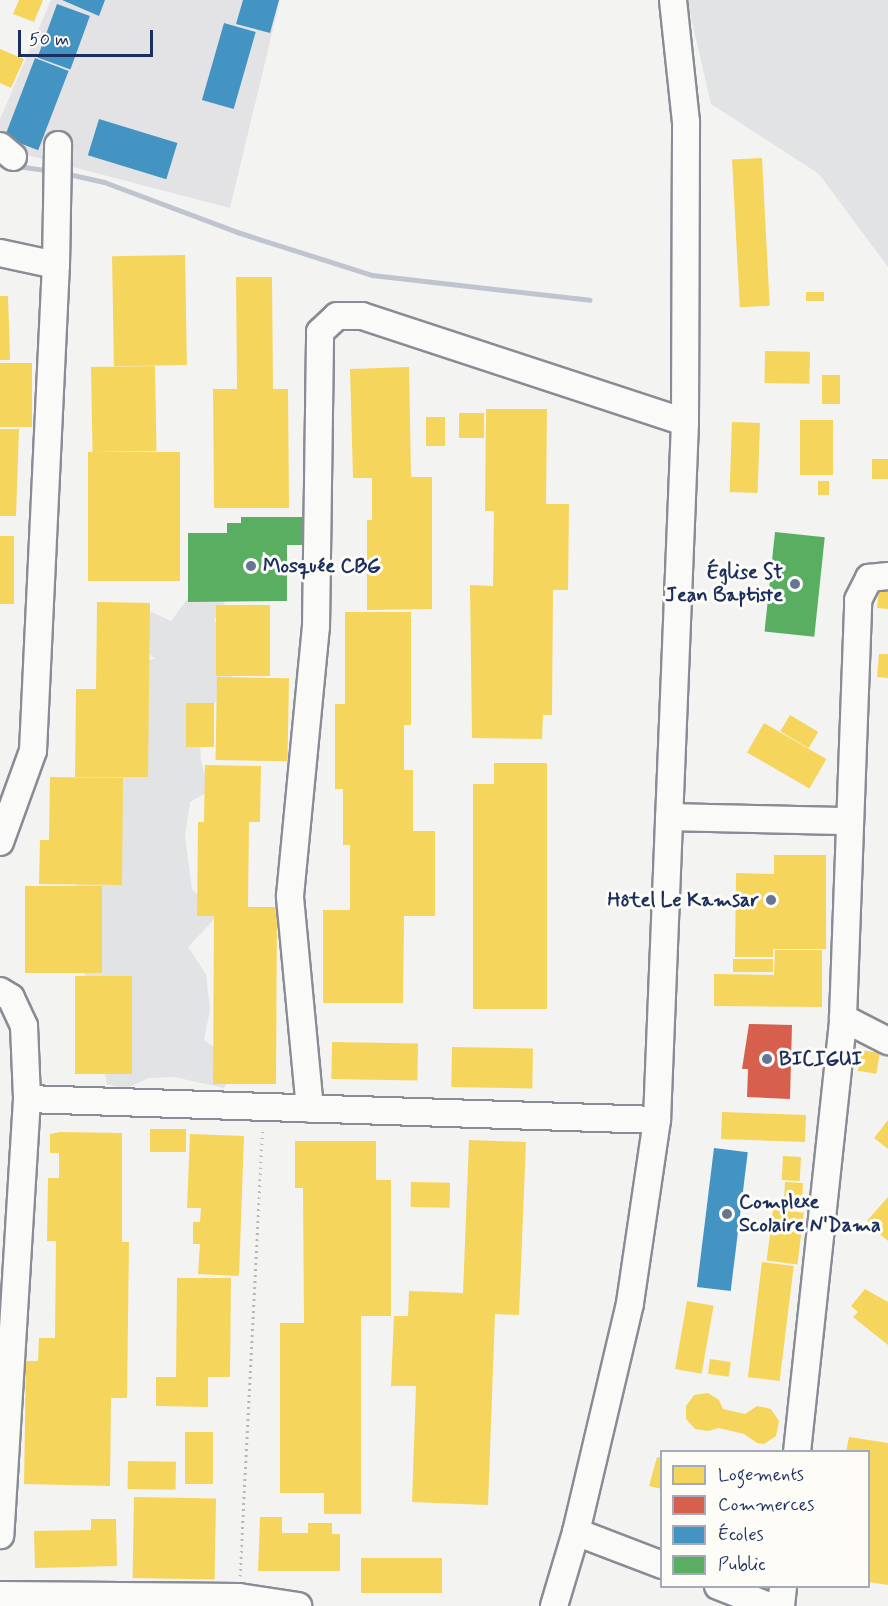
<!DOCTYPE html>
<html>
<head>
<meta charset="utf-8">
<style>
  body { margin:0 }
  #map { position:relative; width:888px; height:1606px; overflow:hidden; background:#f3f3f2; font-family:Mynerve,sans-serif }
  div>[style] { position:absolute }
  .built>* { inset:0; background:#e3e3e5 }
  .green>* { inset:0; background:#e2e3e5 }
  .homes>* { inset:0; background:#f6d55c; transform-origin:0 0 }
  .shops>* { inset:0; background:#d6604d }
  .schools>* { inset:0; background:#4393c3; transform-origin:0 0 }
  .public>* { inset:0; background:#5aae61; transform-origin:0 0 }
  .stream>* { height:5px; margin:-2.5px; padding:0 2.5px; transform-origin:2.5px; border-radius:2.5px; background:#c0c4ce }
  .path>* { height:3px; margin-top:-1.5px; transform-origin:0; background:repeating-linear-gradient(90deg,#b5b8bc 0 1.5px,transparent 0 6px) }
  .roads { filter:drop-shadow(2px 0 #888c94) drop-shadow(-2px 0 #888c94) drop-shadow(0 2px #888c94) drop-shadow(0 -2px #888c94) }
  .minor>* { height:26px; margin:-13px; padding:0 13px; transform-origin:13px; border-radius:13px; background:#fafaf8 }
  .dots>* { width:16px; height:16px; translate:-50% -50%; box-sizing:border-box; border:3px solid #fdfcf7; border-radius:50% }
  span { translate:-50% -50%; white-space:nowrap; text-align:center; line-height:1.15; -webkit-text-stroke:6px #fdfcf7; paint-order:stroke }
  .poi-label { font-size:20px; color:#1b2f5e; font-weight:700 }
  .left { translate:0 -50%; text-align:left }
  .right { translate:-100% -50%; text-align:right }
  .legend { position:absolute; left:660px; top:1450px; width:210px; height:138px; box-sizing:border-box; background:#fdfcf7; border:2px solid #a3aaba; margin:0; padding:8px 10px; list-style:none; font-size:18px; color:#1b2f5e }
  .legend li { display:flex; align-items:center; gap:12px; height:30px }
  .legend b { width:30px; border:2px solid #a3aaba }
  .scale { position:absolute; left:18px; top:30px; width:135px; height:27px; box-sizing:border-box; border:3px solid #1b2f5e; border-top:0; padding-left:8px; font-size:18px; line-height:21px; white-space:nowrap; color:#1b2f5e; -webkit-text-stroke:4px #fdfcf7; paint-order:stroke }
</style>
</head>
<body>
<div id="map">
  <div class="built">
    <i style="clip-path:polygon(51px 0,280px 0,230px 208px,0 148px,0 119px)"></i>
  </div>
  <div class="green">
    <i style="clip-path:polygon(687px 0,888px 0,888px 267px,819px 174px,711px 104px)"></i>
    <i style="clip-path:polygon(220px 585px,225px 602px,214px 621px,235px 636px,232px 675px,226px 691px,214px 704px,198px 710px,201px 760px,209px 791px,190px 802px,185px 837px,192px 889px,218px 915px,188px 947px,206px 974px,210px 1010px,204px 1040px,237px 1064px,224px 1088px,174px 1077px,149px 1078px,125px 1089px,107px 1084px,81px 957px,88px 901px,67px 874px,78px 792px,131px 662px,155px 659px,136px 641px,130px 622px,152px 612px,171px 621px,197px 586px)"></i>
  </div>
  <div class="homes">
    <i style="clip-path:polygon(19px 0,43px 0,34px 22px,13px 14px)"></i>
    <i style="clip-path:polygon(0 49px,24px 59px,11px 88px,0 83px)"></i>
    <i style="left:762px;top:158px;width:148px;height:30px;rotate:87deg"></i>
    <i style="left:185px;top:255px;width:110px;height:73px;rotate:89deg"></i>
    <i style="clip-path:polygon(236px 277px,272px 277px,273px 389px,288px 389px,289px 508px,214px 508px,213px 389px,237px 389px)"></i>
    <i style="left:806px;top:292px;width:18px;height:9px"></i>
    <i style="clip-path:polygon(0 296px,8px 296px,10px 360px,0 360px)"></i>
    <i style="left:765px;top:351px;width:45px;height:32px;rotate:1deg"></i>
    <i style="left:32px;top:363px;width:64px;height:32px;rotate:90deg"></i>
    <i style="left:155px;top:366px;width:85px;height:64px;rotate:89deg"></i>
    <i style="clip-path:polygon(409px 367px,411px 477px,432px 477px,432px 609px,367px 610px,367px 520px,372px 520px,372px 478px,353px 478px,350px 369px)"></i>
    <i style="left:822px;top:375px;width:18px;height:29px"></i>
    <i style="clip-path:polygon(486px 409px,547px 409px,546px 504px,569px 504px,568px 590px,553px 590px,552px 715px,543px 715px,542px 739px,472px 738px,470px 585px,493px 586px,494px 511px,485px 511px)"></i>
    <i style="left:459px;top:413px;width:25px;height:25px"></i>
    <i style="left:426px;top:417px;width:19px;height:29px"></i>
    <i style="left:833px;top:420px;width:55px;height:33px;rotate:90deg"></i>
    <i style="left:732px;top:422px;width:28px;height:70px;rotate:2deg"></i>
    <i style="clip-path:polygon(0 429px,19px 429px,16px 516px,0 516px)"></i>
    <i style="left:180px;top:452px;width:129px;height:92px;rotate:90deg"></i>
    <i style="left:872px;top:459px;width:16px;height:20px"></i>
    <i style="left:818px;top:481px;width:11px;height:14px"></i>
    <i style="left:0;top:536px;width:14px;height:68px"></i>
    <i style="clip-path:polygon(879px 590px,888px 590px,888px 609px,877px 608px)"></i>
    <i style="clip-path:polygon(97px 602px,150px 603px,148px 777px,75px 777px,76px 689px,96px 689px)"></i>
    <i style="left:216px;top:605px;width:54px;height:71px"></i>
    <i style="clip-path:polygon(345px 612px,411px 612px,411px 725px,404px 725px,404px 770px,413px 770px,413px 831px,435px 831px,435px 916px,404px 916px,403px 1003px,323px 1003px,323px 910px,350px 910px,350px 845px,343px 845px,343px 789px,335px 789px,335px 704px,345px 704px)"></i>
    <i style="clip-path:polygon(879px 654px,888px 654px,888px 678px,877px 677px)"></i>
    <i style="left:217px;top:677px;width:72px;height:83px;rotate:1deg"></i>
    <i style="left:186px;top:703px;width:28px;height:44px"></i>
    <i style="left:790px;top:715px;width:33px;height:19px;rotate:31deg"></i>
    <i style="left:764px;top:723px;width:72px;height:34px;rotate:30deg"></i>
    <i style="clip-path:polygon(494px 763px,547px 763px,547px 1009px,473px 1009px,473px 784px,494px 784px)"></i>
    <i style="clip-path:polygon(205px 765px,261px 766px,260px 822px,249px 822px,248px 907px,277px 907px,276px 1084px,213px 1084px,214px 916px,197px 916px,198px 822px,204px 822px)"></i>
    <i style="clip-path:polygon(50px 777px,123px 778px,122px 885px,39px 884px,40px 840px,49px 840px)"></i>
    <i style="clip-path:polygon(774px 855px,826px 855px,826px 949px,773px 949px,773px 957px,735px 957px,736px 873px,774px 874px)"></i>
    <i style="left:25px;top:886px;width:77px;height:87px"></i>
    <i style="clip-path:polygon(775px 950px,822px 950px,822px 1007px,714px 1006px,714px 974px,774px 975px)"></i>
    <i style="left:733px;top:959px;width:40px;height:13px"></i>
    <i style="left:75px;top:976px;width:57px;height:98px"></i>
    <i style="left:332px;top:1042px;width:86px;height:37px;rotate:1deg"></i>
    <i style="left:452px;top:1047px;width:81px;height:40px;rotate:1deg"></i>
    <i style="left:861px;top:1050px;width:19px;height:21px;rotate:9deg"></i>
    <i style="left:722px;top:1112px;width:84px;height:27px;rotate:2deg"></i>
    <i style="clip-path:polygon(888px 1120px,888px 1149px,874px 1138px)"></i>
    <i style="left:150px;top:1129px;width:36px;height:23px"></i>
    <i style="clip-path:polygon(60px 1132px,122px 1133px,122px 1242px,129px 1242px,127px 1398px,111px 1398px,110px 1486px,24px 1484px,26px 1361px,38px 1361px,39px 1338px,55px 1338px,56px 1241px,47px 1241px,48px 1178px,59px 1178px,59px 1153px,50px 1153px,50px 1134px)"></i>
    <i style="clip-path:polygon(190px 1134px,244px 1136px,239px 1276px,198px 1274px,200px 1244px,193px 1244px,193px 1222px,200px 1222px,201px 1208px,187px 1208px)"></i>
    <i style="clip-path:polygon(469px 1140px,526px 1142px,519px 1315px,495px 1314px,488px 1505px,412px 1502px,416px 1386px,391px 1386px,394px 1316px,408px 1316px,409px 1291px,463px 1293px)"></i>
    <i style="clip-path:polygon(295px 1141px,376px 1141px,376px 1180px,391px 1180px,391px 1316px,361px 1316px,361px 1514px,324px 1514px,324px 1493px,280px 1493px,280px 1323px,304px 1323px,303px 1188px,295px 1188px)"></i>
    <i style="left:783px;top:1156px;width:18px;height:24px;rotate:3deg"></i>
    <i style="left:411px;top:1182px;width:39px;height:25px;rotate:1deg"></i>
    <i style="left:785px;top:1182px;width:18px;height:18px;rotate:3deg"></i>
    <i style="clip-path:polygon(888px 1197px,888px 1241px,866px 1222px)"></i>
    <i style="left:773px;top:1209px;width:31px;height:52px;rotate:7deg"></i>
    <i style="left:762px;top:1262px;width:32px;height:116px;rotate:7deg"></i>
    <i style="clip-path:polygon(177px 1278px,231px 1278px,230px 1377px,208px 1377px,208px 1407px,156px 1406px,156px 1377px,176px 1377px)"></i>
    <i style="clip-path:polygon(865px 1289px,888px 1302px,888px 1345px,853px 1317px,858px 1312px,851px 1306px)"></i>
    <i style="left:687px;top:1301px;width:27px;height:69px;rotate:10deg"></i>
    <i style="left:710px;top:1359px;width:21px;height:15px;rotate:8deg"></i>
    <i style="clip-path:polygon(708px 1393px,719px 1400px,723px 1409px,745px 1414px,757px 1406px,771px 1409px,779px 1421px,776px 1436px,764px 1444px,757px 1443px,744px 1434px,719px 1428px,708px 1431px,695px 1429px,686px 1419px,686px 1406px,694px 1395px)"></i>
    <i style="left:185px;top:1432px;width:28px;height:52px"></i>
    <i style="clip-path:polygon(849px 1437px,888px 1443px,888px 1585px,868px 1582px,868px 1452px,846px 1452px)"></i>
    <i style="clip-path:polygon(657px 1457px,662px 1458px,662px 1489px,649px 1486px)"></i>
    <i style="left:128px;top:1461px;width:48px;height:28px;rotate:1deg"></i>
    <i style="left:134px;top:1497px;width:82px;height:81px;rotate:1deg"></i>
    <i style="clip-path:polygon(260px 1517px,282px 1517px,282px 1533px,308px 1533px,308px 1523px,332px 1523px,332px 1534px,340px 1534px,340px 1571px,258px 1571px)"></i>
    <i style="clip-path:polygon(91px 1519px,116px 1519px,117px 1566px,35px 1568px,34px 1531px,91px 1530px)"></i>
    <i style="left:361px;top:1558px;width:81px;height:35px"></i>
  </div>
  <div class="shops">
    <i style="clip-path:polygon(749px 1024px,792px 1025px,790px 1099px,747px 1097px,748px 1069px,742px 1069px)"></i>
  </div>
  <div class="schools">
    <i style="clip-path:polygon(62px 0,105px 0,99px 16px)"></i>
    <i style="clip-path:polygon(243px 0,279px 0,270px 33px,236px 24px)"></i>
    <i style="left:57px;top:4px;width:35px;height:57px;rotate:20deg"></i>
    <i style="left:224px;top:23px;width:33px;height:80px;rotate:16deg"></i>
    <i style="left:35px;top:58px;width:36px;height:85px;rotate:21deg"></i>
    <i style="left:99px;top:119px;width:82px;height:38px;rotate:17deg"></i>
    <i style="left:714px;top:1148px;width:34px;height:140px;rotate:7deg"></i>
  </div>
  <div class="public">
    <i style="clip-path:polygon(241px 517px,304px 517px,304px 545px,287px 545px,287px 601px,188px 602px,188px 533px,227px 533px,227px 523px,241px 523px)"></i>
    <i style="left:775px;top:532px;width:50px;height:100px;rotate:6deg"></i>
  </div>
  <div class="stream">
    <i style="left:17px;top:166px;width:35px;rotate:8deg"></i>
    <i style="left:64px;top:173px;width:41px;rotate:12.7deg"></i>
    <i style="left:104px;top:182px;width:142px;rotate:20.6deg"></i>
    <i style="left:237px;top:232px;width:142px;rotate:17.7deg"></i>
    <i style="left:372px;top:275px;width:219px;rotate:6.5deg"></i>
  </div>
  <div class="path">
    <i style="left:240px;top:1576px;width:450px;rotate:-87.1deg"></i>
  </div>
  <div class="roads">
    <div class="minor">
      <i style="left:0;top:146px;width:17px;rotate:40deg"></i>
      <i style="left:0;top:253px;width:57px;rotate:12.1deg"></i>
      <i style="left:669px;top:817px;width:181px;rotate:1.3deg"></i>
      <i style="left:0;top:842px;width:97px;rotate:-70.1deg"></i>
      <i style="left:33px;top:751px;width:487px;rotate:-87.3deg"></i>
      <i style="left:56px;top:265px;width:120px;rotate:-89deg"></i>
      <i style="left:0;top:991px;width:13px;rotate:32deg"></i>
      <i style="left:11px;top:998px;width:31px;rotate:65deg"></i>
      <i style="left:24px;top:1026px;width:73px;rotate:87.6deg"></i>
      <i style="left:27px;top:1099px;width:437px;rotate:93.5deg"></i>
      <i style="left:843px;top:1018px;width:51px;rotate:27.1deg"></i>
      <i style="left:27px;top:1099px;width:630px;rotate:1.91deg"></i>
      <i style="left:310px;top:1109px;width:214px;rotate:-95.4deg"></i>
      <i style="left:290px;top:896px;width:270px;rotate:-84.5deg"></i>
      <i style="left:316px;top:627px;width:295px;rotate:-89.2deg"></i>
      <i style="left:320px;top:332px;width:23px;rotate:-43deg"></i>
      <i style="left:337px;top:316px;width:25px"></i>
      <i style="left:362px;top:316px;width:340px;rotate:18.2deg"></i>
      <i style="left:797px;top:1452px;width:436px;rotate:-83.9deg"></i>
      <i style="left:843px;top:1018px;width:418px;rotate:-87.9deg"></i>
      <i style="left:858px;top:600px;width:25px;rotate:-63deg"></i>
      <i style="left:869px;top:578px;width:19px;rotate:-6deg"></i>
      <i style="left:576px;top:1532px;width:92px;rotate:21deg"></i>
      <i style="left:718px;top:1586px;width:55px;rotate:21.4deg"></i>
      <i style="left:0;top:1595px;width:239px;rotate:0.5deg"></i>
      <i style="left:239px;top:1597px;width:60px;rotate:8.7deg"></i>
      <i style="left:554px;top:1606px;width:77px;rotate:-73.4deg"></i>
      <i style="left:576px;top:1532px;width:235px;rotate:-76.7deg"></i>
      <i style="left:630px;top:1303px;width:185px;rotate:-81.6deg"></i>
      <i style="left:657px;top:1120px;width:699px;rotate:-87.7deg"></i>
      <i style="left:685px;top:422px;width:300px;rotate:-89.8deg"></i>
      <i style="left:686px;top:122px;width:123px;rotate:-96.1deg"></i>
      <i style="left:781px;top:1606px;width:20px;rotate:-84deg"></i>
    </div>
  </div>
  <div class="dots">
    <i style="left:251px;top:566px;background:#677492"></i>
    <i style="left:795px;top:584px;background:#677492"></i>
    <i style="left:771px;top:900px;background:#677492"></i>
    <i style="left:767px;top:1059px;background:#677492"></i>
    <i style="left:727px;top:1214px;background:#677492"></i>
  </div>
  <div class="poi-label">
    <span class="left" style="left:263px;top:566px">Mosquée CBG</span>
    <span class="right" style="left:783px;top:584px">Église St<br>Jean Baptiste</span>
    <span class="right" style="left:759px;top:900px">Hôtel Le Kamsar</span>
    <span class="left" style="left:779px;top:1059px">BICIGUI</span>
    <span class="left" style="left:739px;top:1214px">Complexe<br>Scolaire N'Dama</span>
  </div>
  <ul class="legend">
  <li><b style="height:16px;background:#f6d55c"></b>Logements</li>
  <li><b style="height:16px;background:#d6604d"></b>Commerces</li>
  <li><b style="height:16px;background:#4393c3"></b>Écoles</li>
  <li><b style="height:16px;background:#5aae61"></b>Public</li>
  </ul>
  <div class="scale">50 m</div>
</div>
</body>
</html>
